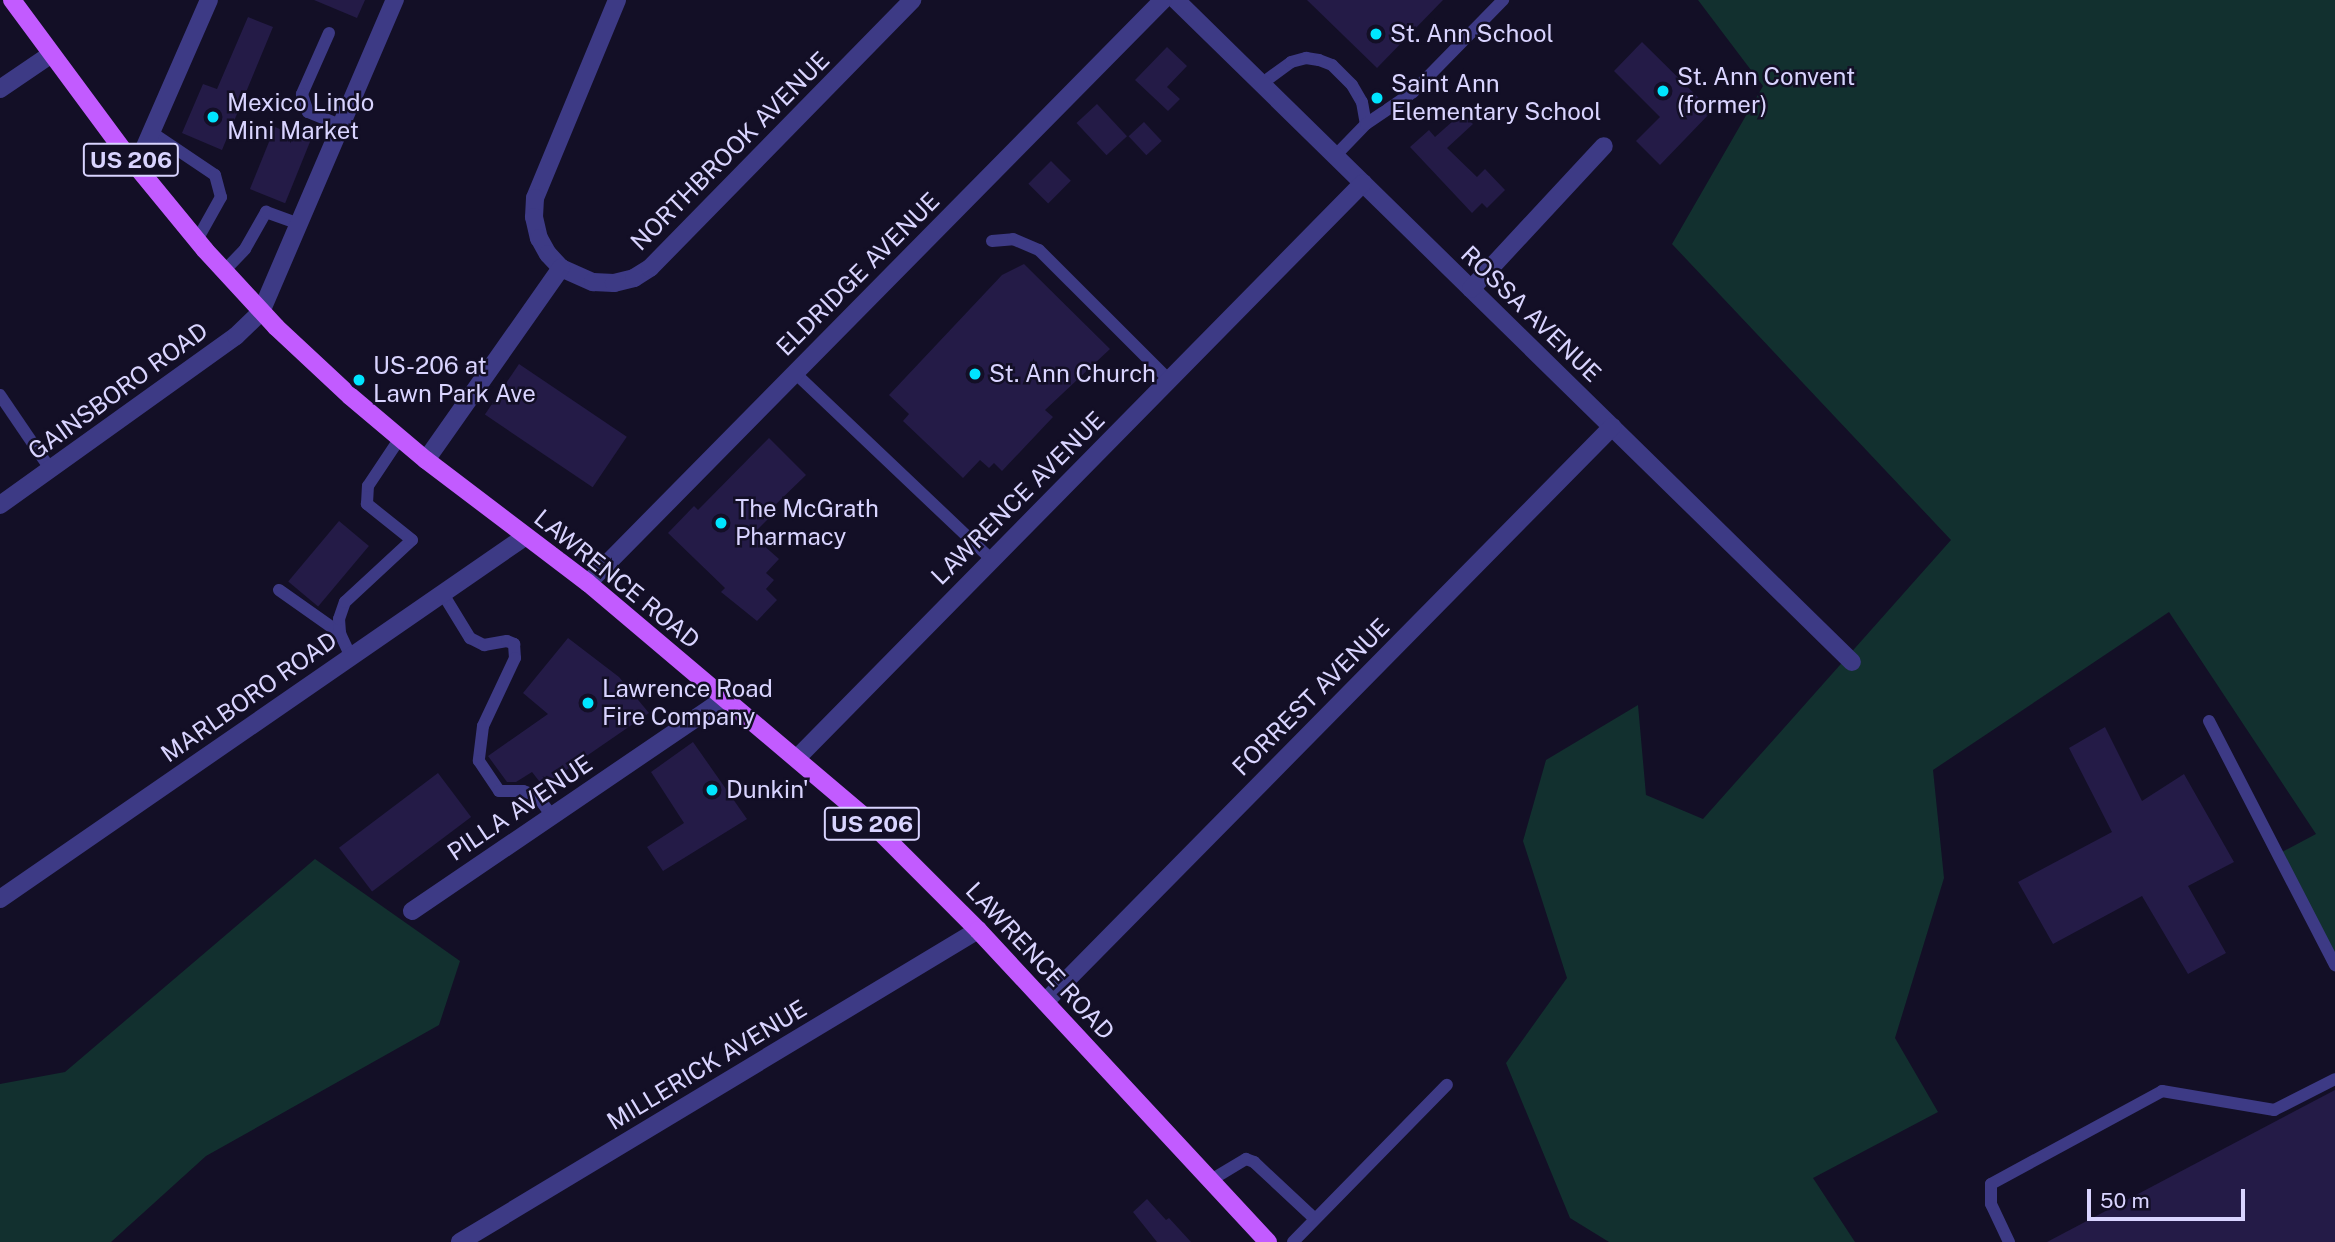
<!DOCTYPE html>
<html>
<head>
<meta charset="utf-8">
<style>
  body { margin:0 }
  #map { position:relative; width:2335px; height:1242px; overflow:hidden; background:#130f26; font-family:"Public Sans",sans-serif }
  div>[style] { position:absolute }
  .green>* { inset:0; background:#12302f }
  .building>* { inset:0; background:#241b47; transform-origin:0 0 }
  .service>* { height:12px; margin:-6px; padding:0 6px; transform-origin:6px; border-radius:6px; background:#3d3a85 }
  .minor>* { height:18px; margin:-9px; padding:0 9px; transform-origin:9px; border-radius:9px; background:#3d3a85 }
  .primary>* { height:18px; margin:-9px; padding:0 9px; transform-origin:9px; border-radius:9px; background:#c25bff }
  .dots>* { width:19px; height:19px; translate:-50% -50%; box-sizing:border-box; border:4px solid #130f26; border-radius:50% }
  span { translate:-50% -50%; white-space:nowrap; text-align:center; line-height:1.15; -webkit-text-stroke:5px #130f26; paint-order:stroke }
  .shield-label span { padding:2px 5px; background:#130f26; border:2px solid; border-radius:5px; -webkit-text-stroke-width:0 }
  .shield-label { font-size:23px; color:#d9d4ff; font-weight:700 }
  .poi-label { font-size:24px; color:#d9d4ff }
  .left { translate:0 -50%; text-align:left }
  .street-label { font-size:24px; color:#d9d4ff }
  .scale { position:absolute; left:2087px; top:1189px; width:158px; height:32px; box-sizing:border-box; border:4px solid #d9d4ff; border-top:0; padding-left:9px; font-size:21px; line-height:24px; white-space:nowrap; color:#d9d4ff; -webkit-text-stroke:5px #130f26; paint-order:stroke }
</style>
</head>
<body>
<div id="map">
  <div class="green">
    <i style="clip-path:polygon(1698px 0,2335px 0,2335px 958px,2282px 852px,2316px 834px,2169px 612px,1933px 770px,1944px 878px,1895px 1038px,1938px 1112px,1813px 1178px,1855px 1242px,1609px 1242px,1570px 1218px,1506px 1063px,1567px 978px,1523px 841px,1546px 760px,1638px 705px,1646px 795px,1703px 819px,1951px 540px,1672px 244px,1763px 86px)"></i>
    <i style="clip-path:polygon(315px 859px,460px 961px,439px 1025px,206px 1156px,111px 1242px,0 1242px,0 1084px,65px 1072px)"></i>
  </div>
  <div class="building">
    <i style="clip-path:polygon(314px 0,365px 0,357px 18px)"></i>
    <i style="clip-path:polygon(1307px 0,1443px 0,1377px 68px)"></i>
    <i style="clip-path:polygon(248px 17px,273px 27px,222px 150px,182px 133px,203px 84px,217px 89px)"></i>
    <i style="clip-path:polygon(1642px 42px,1712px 111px,1660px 165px,1636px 141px,1660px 117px,1614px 71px)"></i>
    <i style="clip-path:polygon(1167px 47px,1187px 66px,1167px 87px,1180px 99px,1168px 111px,1135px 80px)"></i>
    <i style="left:1097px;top:104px;width:44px;height:28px;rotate:47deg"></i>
    <i style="clip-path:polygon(1462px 113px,1473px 124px,1447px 148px,1477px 177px,1485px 169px,1505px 190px,1487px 208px,1482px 203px,1472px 213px,1410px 147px,1429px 130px,1435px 137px)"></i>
    <i style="left:1144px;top:122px;width:26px;height:21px;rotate:47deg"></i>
    <i style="left:275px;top:127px;width:38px;height:67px;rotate:22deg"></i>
    <i style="left:1051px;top:161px;width:28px;height:32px;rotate:45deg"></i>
    <i style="clip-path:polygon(1024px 264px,1110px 349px,1045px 410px,1053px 417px,1002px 471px,994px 463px,989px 468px,980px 460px,963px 478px,903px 421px,909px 414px,889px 395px,1002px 275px)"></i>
    <i style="left:519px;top:364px;width:130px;height:61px;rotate:34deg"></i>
    <i style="clip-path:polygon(769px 438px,806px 475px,771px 509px,774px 513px,752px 535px,779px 559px,766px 573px,774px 580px,766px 589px,777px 600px,757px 621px,721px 592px,725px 588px,668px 533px,694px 506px,698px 510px)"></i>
    <i style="left:339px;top:521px;width:39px;height:79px;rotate:40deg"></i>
    <i style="clip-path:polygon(568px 638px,619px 677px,649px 713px,543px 786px,532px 772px,516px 782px,507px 782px,488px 756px,548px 714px,523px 693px)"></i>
    <i style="clip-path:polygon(2105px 727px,2142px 801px,2184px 774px,2234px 862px,2188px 886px,2226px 953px,2188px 974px,2142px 896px,2053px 944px,2018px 882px,2112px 832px,2069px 748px)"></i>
    <i style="clip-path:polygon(693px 742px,747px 819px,663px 871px,647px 847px,684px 823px,651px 772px)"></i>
    <i style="left:438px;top:773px;width:55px;height:124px;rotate:53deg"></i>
    <i style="clip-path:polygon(2335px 1090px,2335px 1242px,2047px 1242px)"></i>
    <i style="clip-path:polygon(1147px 1199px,1166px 1220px,1169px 1218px,1191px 1242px,1157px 1242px,1133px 1212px)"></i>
  </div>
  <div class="service">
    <i style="left:329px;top:33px;width:67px;rotate:113.9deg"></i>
    <i style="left:302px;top:94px;width:19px;rotate:72deg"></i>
    <i style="left:308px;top:112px;width:35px;rotate:22deg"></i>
    <i style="left:1261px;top:84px;width:37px;rotate:-36deg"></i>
    <i style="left:1291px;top:62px;width:16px;rotate:-15deg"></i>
    <i style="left:1306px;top:58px;width:13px;rotate:9deg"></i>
    <i style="left:1319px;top:60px;width:14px;rotate:21deg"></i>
    <i style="left:1332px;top:65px;width:28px;rotate:45deg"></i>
    <i style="left:1352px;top:85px;width:20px;rotate:60deg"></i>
    <i style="left:1362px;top:102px;width:22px;rotate:80deg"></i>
    <i style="left:151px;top:132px;width:77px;rotate:33.9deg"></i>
    <i style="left:215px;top:175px;width:23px;rotate:75deg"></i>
    <i style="left:221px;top:197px;width:49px;rotate:119.2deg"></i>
    <i style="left:1335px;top:156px;width:45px;rotate:-45.9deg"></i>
    <i style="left:1366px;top:124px;width:57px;rotate:-34.2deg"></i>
    <i style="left:1413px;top:92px;width:129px;rotate:-45.6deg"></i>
    <i style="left:992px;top:241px;width:21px;rotate:-5deg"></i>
    <i style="left:1013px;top:239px;width:28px;rotate:23deg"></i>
    <i style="left:1039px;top:250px;width:184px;rotate:45deg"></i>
    <i style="left:224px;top:271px;width:30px;rotate:-46deg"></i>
    <i style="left:245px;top:249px;width:43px;rotate:-60.4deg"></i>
    <i style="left:266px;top:212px;width:35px;rotate:20deg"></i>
    <i style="left:795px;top:373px;width:272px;rotate:43.5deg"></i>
    <i style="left:0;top:395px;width:91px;rotate:55.8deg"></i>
    <i style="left:279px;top:590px;width:75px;rotate:35.2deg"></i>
    <i style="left:443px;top:594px;width:52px;rotate:58.5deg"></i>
    <i style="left:470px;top:638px;width:16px;rotate:27deg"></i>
    <i style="left:484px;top:645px;width:23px;rotate:-10deg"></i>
    <i style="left:507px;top:641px;width:8px;rotate:23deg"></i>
    <i style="left:514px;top:644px;width:14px;rotate:86deg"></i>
    <i style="left:515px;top:658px;width:75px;rotate:115.2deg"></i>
    <i style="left:483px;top:726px;width:35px;rotate:97deg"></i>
    <i style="left:479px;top:761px;width:36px;rotate:56deg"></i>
    <i style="left:499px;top:791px;width:24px"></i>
    <i style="left:523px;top:791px;width:15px;rotate:20deg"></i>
    <i style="left:537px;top:796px;width:25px;rotate:53deg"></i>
    <i style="left:351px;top:657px;width:26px;rotate:-115deg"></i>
    <i style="left:340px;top:633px;width:14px;rotate:-94deg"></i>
    <i style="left:339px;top:619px;width:18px;rotate:-71deg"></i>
    <i style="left:345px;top:602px;width:91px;rotate:-42.8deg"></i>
    <i style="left:412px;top:540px;width:58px;rotate:-141.3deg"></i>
    <i style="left:367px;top:504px;width:18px;rotate:-87deg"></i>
    <i style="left:368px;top:486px;width:58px;rotate:-56.3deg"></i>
    <i style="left:2209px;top:721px;width:275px;rotate:62.7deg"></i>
    <i style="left:1211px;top:1180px;width:41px;rotate:-31deg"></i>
    <i style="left:1246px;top:1159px;width:9px;rotate:21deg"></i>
    <i style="left:1254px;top:1162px;width:83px;rotate:43.1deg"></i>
    <i style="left:1293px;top:1242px;width:220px;rotate:-45.6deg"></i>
    <i style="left:2009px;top:1242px;width:42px;rotate:-115.3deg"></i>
    <i style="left:1991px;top:1204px;width:20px;rotate:-90deg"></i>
    <i style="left:1991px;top:1184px;width:195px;rotate:-28.5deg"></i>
    <i style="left:2162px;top:1091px;width:114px;rotate:9.6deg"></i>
    <i style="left:2274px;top:1110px;width:68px;rotate:-26.9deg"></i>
  </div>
  <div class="minor">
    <i style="left:617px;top:0;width:214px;rotate:112.5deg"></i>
    <i style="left:535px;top:198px;width:19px;rotate:93deg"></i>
    <i style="left:534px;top:217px;width:22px;rotate:77deg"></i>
    <i style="left:539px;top:238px;width:18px;rotate:61deg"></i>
    <i style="left:548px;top:254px;width:19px;rotate:47deg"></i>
    <i style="left:561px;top:268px;width:35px;rotate:24deg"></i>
    <i style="left:593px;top:282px;width:21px;rotate:3deg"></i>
    <i style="left:614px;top:283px;width:21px;rotate:-14deg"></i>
    <i style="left:634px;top:278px;width:19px;rotate:-32deg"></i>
    <i style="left:650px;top:268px;width:375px;rotate:-45.6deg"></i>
    <i style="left:1176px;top:0;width:946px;rotate:44.4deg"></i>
    <i style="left:0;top:89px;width:60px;rotate:-34.2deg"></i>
    <i style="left:136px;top:167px;width:182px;rotate:-66.4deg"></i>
    <i style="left:1471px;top:289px;width:195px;rotate:-47.1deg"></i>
    <i style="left:426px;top:460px;width:235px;rotate:-54.9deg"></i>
    <i style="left:0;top:505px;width:290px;rotate:-35.6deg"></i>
    <i style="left:236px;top:336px;width:35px;rotate:-44deg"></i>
    <i style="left:261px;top:312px;width:340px;rotate:-66.8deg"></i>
    <i style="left:588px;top:583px;width:819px;rotate:-45.4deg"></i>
    <i style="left:797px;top:758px;width:807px;rotate:-45.45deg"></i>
    <i style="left:0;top:899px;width:639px;rotate:-34.61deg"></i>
    <i style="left:412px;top:911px;width:379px;rotate:-34.2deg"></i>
    <i style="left:1045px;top:1002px;width:808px;rotate:-45.4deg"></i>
    <i style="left:460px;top:1242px;width:605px;rotate:-31.06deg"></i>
  </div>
  <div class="primary">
    <i style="left:12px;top:0;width:187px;rotate:53.5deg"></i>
    <i style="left:123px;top:150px;width:129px;rotate:50.6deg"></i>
    <i style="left:205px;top:250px;width:105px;rotate:47.3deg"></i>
    <i style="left:276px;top:327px;width:101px;rotate:43deg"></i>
    <i style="left:350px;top:396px;width:99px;rotate:40.1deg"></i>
    <i style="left:426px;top:460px;width:203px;rotate:37.2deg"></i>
    <i style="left:588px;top:583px;width:363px;rotate:40.2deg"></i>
    <i style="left:865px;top:817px;width:160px;rotate:45deg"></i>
    <i style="left:978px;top:930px;width:426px;rotate:47.1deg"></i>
  </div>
  <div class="dots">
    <i style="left:1376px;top:34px;background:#00e5ff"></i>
    <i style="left:1663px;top:91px;background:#00e5ff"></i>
    <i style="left:1377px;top:98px;background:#00e5ff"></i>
    <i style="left:213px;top:117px;background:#00e5ff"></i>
    <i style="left:975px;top:374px;background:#00e5ff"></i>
    <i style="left:359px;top:380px;background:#00e5ff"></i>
    <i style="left:721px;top:523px;background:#00e5ff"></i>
    <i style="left:588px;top:703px;background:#00e5ff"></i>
    <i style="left:712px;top:790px;background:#00e5ff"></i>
  </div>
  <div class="shield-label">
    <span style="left:131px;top:160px">US 206</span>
    <span style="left:872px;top:824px">US 206</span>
  </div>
  <div class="poi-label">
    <span class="left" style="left:1390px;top:34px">St. Ann School</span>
    <span class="left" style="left:1677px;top:91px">St. Ann Convent<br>(former)</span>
    <span class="left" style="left:1391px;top:98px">Saint Ann<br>Elementary School</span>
    <span class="left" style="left:227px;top:117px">Mexico Lindo<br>Mini Market</span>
    <span class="left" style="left:373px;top:380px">US-206 at<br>Lawn Park Ave</span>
    <span class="left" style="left:989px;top:374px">St. Ann Church</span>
    <span class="left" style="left:735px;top:523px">The McGrath<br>Pharmacy</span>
    <span class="left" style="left:602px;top:703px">Lawrence Road<br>Fire Company</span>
    <span class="left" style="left:726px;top:790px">Dunkin'</span>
  </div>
  <div class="street-label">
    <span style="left:730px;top:151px;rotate:-45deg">NORTHBROOK AVENUE</span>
    <span style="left:858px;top:274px;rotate:-45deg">ELDRIDGE AVENUE</span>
    <span style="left:1531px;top:314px;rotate:44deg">ROSSA AVENUE</span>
    <span style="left:118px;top:391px;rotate:-36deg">GAINSBORO ROAD</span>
    <span style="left:1018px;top:498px;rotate:-45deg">LAWRENCE AVENUE</span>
    <span style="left:617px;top:579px;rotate:39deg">LAWRENCE ROAD</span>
    <span style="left:249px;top:697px;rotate:-35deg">MARLBORO ROAD</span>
    <span style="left:1311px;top:697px;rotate:-45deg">FORREST AVENUE</span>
    <span style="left:520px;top:808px;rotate:-34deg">PILLA AVENUE</span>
    <span style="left:1040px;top:961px;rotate:47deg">LAWRENCE ROAD</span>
    <span style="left:707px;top:1065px;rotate:-31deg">MILLERICK AVENUE</span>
  </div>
  <div class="scale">50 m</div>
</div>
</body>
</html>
